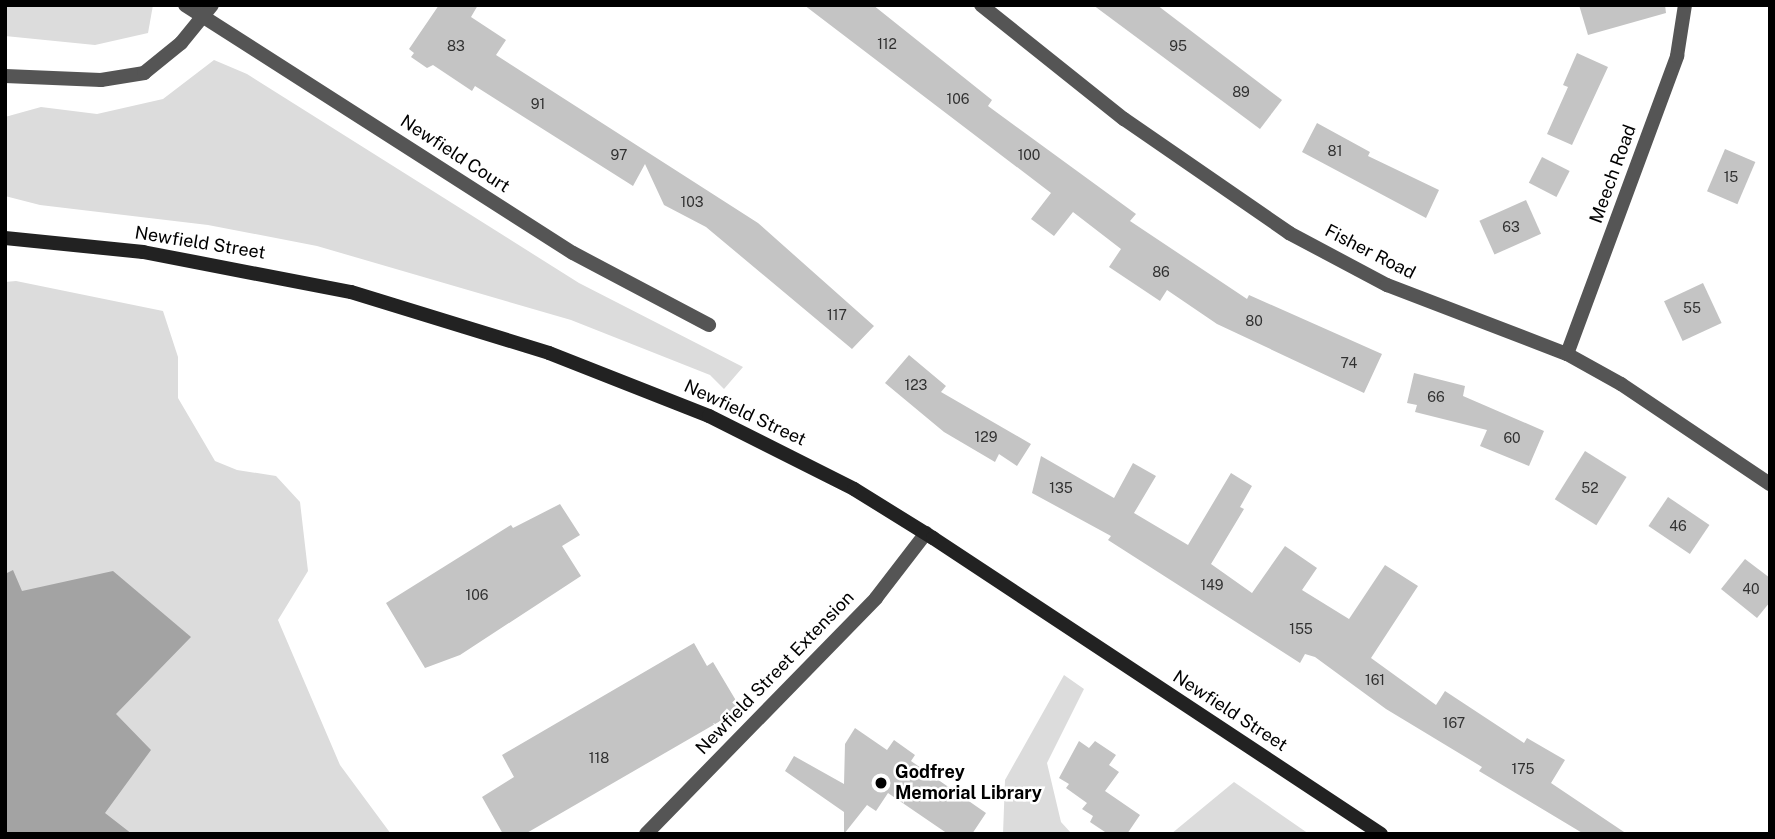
<!DOCTYPE html>
<html>
<head>
<meta charset="utf-8">
<style>
  body { margin:0 }
  #map { position:relative; width:1775px; height:839px; overflow:hidden; background:#fff; font-family:"Public Sans",sans-serif }
  div>[style] { position:absolute }
  .green>* { inset:0; background:#dcdcdc }
  .water>* { inset:0; background:#a3a3a3 }
  .building>* { inset:0; background:#c4c4c4; transform-origin:0 0 }
  .minor>* { height:14px; margin:-7px; padding:0 7px; transform-origin:7px; border-radius:7px; background:#555 }
  .secondary>* { height:14px; margin:-7px; padding:0 7px; transform-origin:7px; border-radius:7px; background:#222 }
  .dots>* { width:19px; height:19px; translate:-50% -50%; box-sizing:border-box; border:4px solid #fff; border-radius:50% }
  span { translate:-50% -50%; white-space:nowrap; text-align:center; line-height:1.15; -webkit-text-stroke:5px #fff; paint-order:stroke }
  .number-label { font-size:14px; color:#313131 }
  .number-label span { -webkit-text-stroke-width:0 }
  .street-label { font-size:18px; color:#000 }
  .poi-label { font-size:18px; color:#000; font-weight:700 }
  .left { translate:0 -50%; text-align:left }
  .frame { position:absolute; inset:0; border:7px solid #000; pointer-events:none }
</style>
</head>
<body>
<div id="map">
  <div class="green">
    <i style="clip-path:polygon(5px 5px,153px 5px,148px 33px,95px 45px,5px 36px)"></i>
    <i style="clip-path:polygon(214px 60px,247px 74px,579px 283px,743px 367px,724px 389px,710px 375px,571px 320px,317px 246px,208px 225px,40px 205px,5px 196px,5px 117px,41px 107px,97px 114px,163px 99px)"></i>
    <i style="clip-path:polygon(16px 281px,163px 311px,178px 357px,178px 398px,215px 461px,237px 470px,276px 476px,300px 502px,308px 571px,278px 620px,340px 765px,391px 834px,5px 834px,5px 282px)"></i>
    <i style="clip-path:polygon(1064px 675px,1084px 689px,1047px 763px,1061px 822px,1072px 834px,1003px 834px,1005px 780px)"></i>
    <i style="clip-path:polygon(1234px 782px,1309px 834px,1171px 834px)"></i>
  </div>
  <div class="water">
    <i style="clip-path:polygon(13px 570px,22px 591px,113px 571px,191px 637px,116px 714px,151px 750px,105px 813px,132px 834px,5px 833px,5px 574px)"></i>
  </div>
  <div class="building">
    <i style="clip-path:polygon(439px 5px,478px 5px,471px 17px,506px 40px,496px 55px,758px 223px,874px 326px,852px 349px,706px 227px,664px 205px,645px 164px,633px 186px,475px 86px,472px 91px,433px 65px,427px 68px,411px 57px,414px 53px,409px 49px)"></i>
    <i style="clip-path:polygon(804px 5px,873px 5px,992px 100px,988px 106px,1136px 214px,1130px 221px,1247px 299px,1249px 295px,1382px 354px,1364px 393px,1217px 324px,1167px 290px,1160px 301px,1109px 267px,1121px 249px,1073px 212px,1054px 236px,1031px 219px,1051px 193px)"></i>
    <i style="clip-path:polygon(1093px 5px,1157px 5px,1282px 100px,1260px 129px)"></i>
    <i style="clip-path:polygon(1579px 5px,1665px 5px,1666px 13px,1588px 35px)"></i>
    <i style="clip-path:polygon(1577px 53px,1608px 67px,1572px 145px,1547px 134px,1568px 87px,1563px 85px)"></i>
    <i style="clip-path:polygon(1317px 123px,1370px 152px,1368px 156px,1439px 190px,1426px 218px,1302px 152px)"></i>
    <i style="left:1725px;top:149px;width:33px;height:46px;rotate:23deg"></i>
    <i style="left:1542px;top:157px;width:31px;height:29px;rotate:27deg"></i>
    <i style="left:1526px;top:200px;width:37px;height:51px;rotate:66deg"></i>
    <i style="left:1703px;top:283px;width:44px;height:43px;rotate:65deg"></i>
    <i style="clip-path:polygon(909px 355px,946px 386px,941px 392px,1031px 444px,1017px 466px,999px 454px,995px 462px,944px 432px,885px 383px)"></i>
    <i style="clip-path:polygon(1414px 373px,1465px 386px,1463px 396px,1544px 431px,1529px 466px,1480px 446px,1487px 430px,1415px 412px,1417px 405px,1407px 403px)"></i>
    <i style="left:1585px;top:451px;width:49px;height:57px;rotate:32deg"></i>
    <i style="clip-path:polygon(1041px 456px,1114px 498px,1133px 463px,1156px 476px,1134px 513px,1188px 545px,1231px 473px,1252px 486px,1240px 507px,1244px 509px,1211px 564px,1252px 593px,1285px 546px,1317px 568px,1302px 590px,1349px 619px,1385px 565px,1418px 586px,1371px 658px,1436px 705px,1445px 691px,1524px 743px,1527px 738px,1565px 760px,1551px 783px,1627px 834px,1584px 834px,1479px 771px,1482px 767px,1386px 709px,1315px 657px,1305px 654px,1300px 663px,1108px 540px,1111px 536px,1032px 493px)"></i>
    <i style="left:1668px;top:497px;width:50px;height:35px;rotate:34deg"></i>
    <i style="clip-path:polygon(560px 504px,580px 535px,562px 546px,581px 576px,460px 655px,425px 668px,386px 603px,511px 525px,513px 528px)"></i>
    <i style="clip-path:polygon(1745px 559px,1770px 578px,1770px 602px,1757px 618px,1721px 589px)"></i>
    <i style="clip-path:polygon(694px 643px,707px 666px,713px 662px,741px 709px,525px 834px,503px 834px,482px 797px,514px 777px,502px 755px)"></i>
    <i style="clip-path:polygon(855px 728px,887px 750px,894px 740px,915px 755px,911px 761px,986px 813px,972px 834px,948px 834px,888px 793px,876px 811px,867px 805px,844px 834px,844px 812px,785px 771px,794px 756px,844px 784px,845px 744px)"></i>
    <i style="clip-path:polygon(1079px 741px,1089px 748px,1095px 741px,1116px 755px,1109px 765px,1119px 772px,1105px 791px,1140px 815px,1127px 834px,1108px 834px,1090px 822px,1093px 816px,1082px 809px,1087px 803px,1066px 788px,1069px 784px,1059px 778px)"></i>
  </div>
  <div class="minor">
    <i style="left:185px;top:5px;width:460px;rotate:32.6deg"></i>
    <i style="left:573px;top:253px;width:154px;rotate:27.9deg"></i>
    <i style="left:981px;top:5px;width:183px;rotate:38.6deg"></i>
    <i style="left:1124px;top:119px;width:201px;rotate:34.6deg"></i>
    <i style="left:1289px;top:233px;width:111px;rotate:28deg"></i>
    <i style="left:1387px;top:285px;width:193px;rotate:21deg"></i>
    <i style="left:1567px;top:354px;width:62px;rotate:29.1deg"></i>
    <i style="left:1621px;top:384px;width:179px;rotate:33.9deg"></i>
    <i style="left:5px;top:76px;width:96px;rotate:2.4deg"></i>
    <i style="left:101px;top:80px;width:44px;rotate:-9.2deg"></i>
    <i style="left:144px;top:73px;width:48px;rotate:-39deg"></i>
    <i style="left:181px;top:43px;width:49px;rotate:-50.8deg"></i>
    <i style="left:1567px;top:354px;width:318px;rotate:-69.7deg"></i>
    <i style="left:1677px;top:56px;width:52px;rotate:-81.1deg"></i>
    <i style="left:646px;top:834px;width:330px;rotate:-45.7deg"></i>
    <i style="left:876px;top:598px;width:82px;rotate:-52.4deg"></i>
  </div>
  <div class="secondary">
    <i style="left:5px;top:238px;width:139px;rotate:5.8deg"></i>
    <i style="left:143px;top:252px;width:212px;rotate:10.9deg"></i>
    <i style="left:351px;top:292px;width:207px;rotate:17.1deg"></i>
    <i style="left:549px;top:353px;width:172px;rotate:21.5deg"></i>
    <i style="left:709px;top:416px;width:162px;rotate:26.7deg"></i>
    <i style="left:854px;top:489px;width:93px;rotate:31.8deg"></i>
    <i style="left:933px;top:538px;width:537px;rotate:33.45deg"></i>
  </div>
  <div class="dots">
    <i style="left:881px;top:783px;background:#000"></i>
  </div>
  <div class="number-label">
    <span style="left:887px;top:44px">112</span>
    <span style="left:456px;top:46px">83</span>
    <span style="left:1178px;top:46px">95</span>
    <span style="left:1241px;top:92px">89</span>
    <span style="left:958px;top:99px">106</span>
    <span style="left:538px;top:104px">91</span>
    <span style="left:1335px;top:151px">81</span>
    <span style="left:619px;top:155px">97</span>
    <span style="left:1029px;top:155px">100</span>
    <span style="left:1731px;top:177px">15</span>
    <span style="left:692px;top:202px">103</span>
    <span style="left:1511px;top:227px">63</span>
    <span style="left:1161px;top:272px">86</span>
    <span style="left:1692px;top:308px">55</span>
    <span style="left:837px;top:315px">117</span>
    <span style="left:1254px;top:321px">80</span>
    <span style="left:1349px;top:363px">74</span>
    <span style="left:916px;top:385px">123</span>
    <span style="left:1436px;top:397px">66</span>
    <span style="left:986px;top:437px">129</span>
    <span style="left:1512px;top:438px">60</span>
    <span style="left:1061px;top:488px">135</span>
    <span style="left:1590px;top:488px">52</span>
    <span style="left:1678px;top:526px">46</span>
    <span style="left:1212px;top:585px">149</span>
    <span style="left:1751px;top:589px">40</span>
    <span style="left:477px;top:595px">106</span>
    <span style="left:1301px;top:629px">155</span>
    <span style="left:1375px;top:680px">161</span>
    <span style="left:1454px;top:723px">167</span>
    <span style="left:599px;top:758px">118</span>
    <span style="left:1523px;top:769px">175</span>
  </div>
  <div class="street-label">
    <span style="left:455px;top:154px;rotate:33deg">Newfield Court</span>
    <span style="left:1613px;top:174px;rotate:-70deg">Meech Road</span>
    <span style="left:200px;top:243px;rotate:9deg">Newfield Street</span>
    <span style="left:1370px;top:252px;rotate:27deg">Fisher Road</span>
    <span style="left:745px;top:413px;rotate:25deg">Newfield Street</span>
    <span style="left:775px;top:673px;rotate:-46deg">Newfield Street Extension</span>
    <span style="left:1230px;top:711px;rotate:33deg">Newfield Street</span>
  </div>
  <div class="poi-label">
    <span class="left" style="left:895px;top:783px">Godfrey<br>Memorial Library</span>
  </div>
  <div class="frame"></div>
</div>
</body>
</html>
